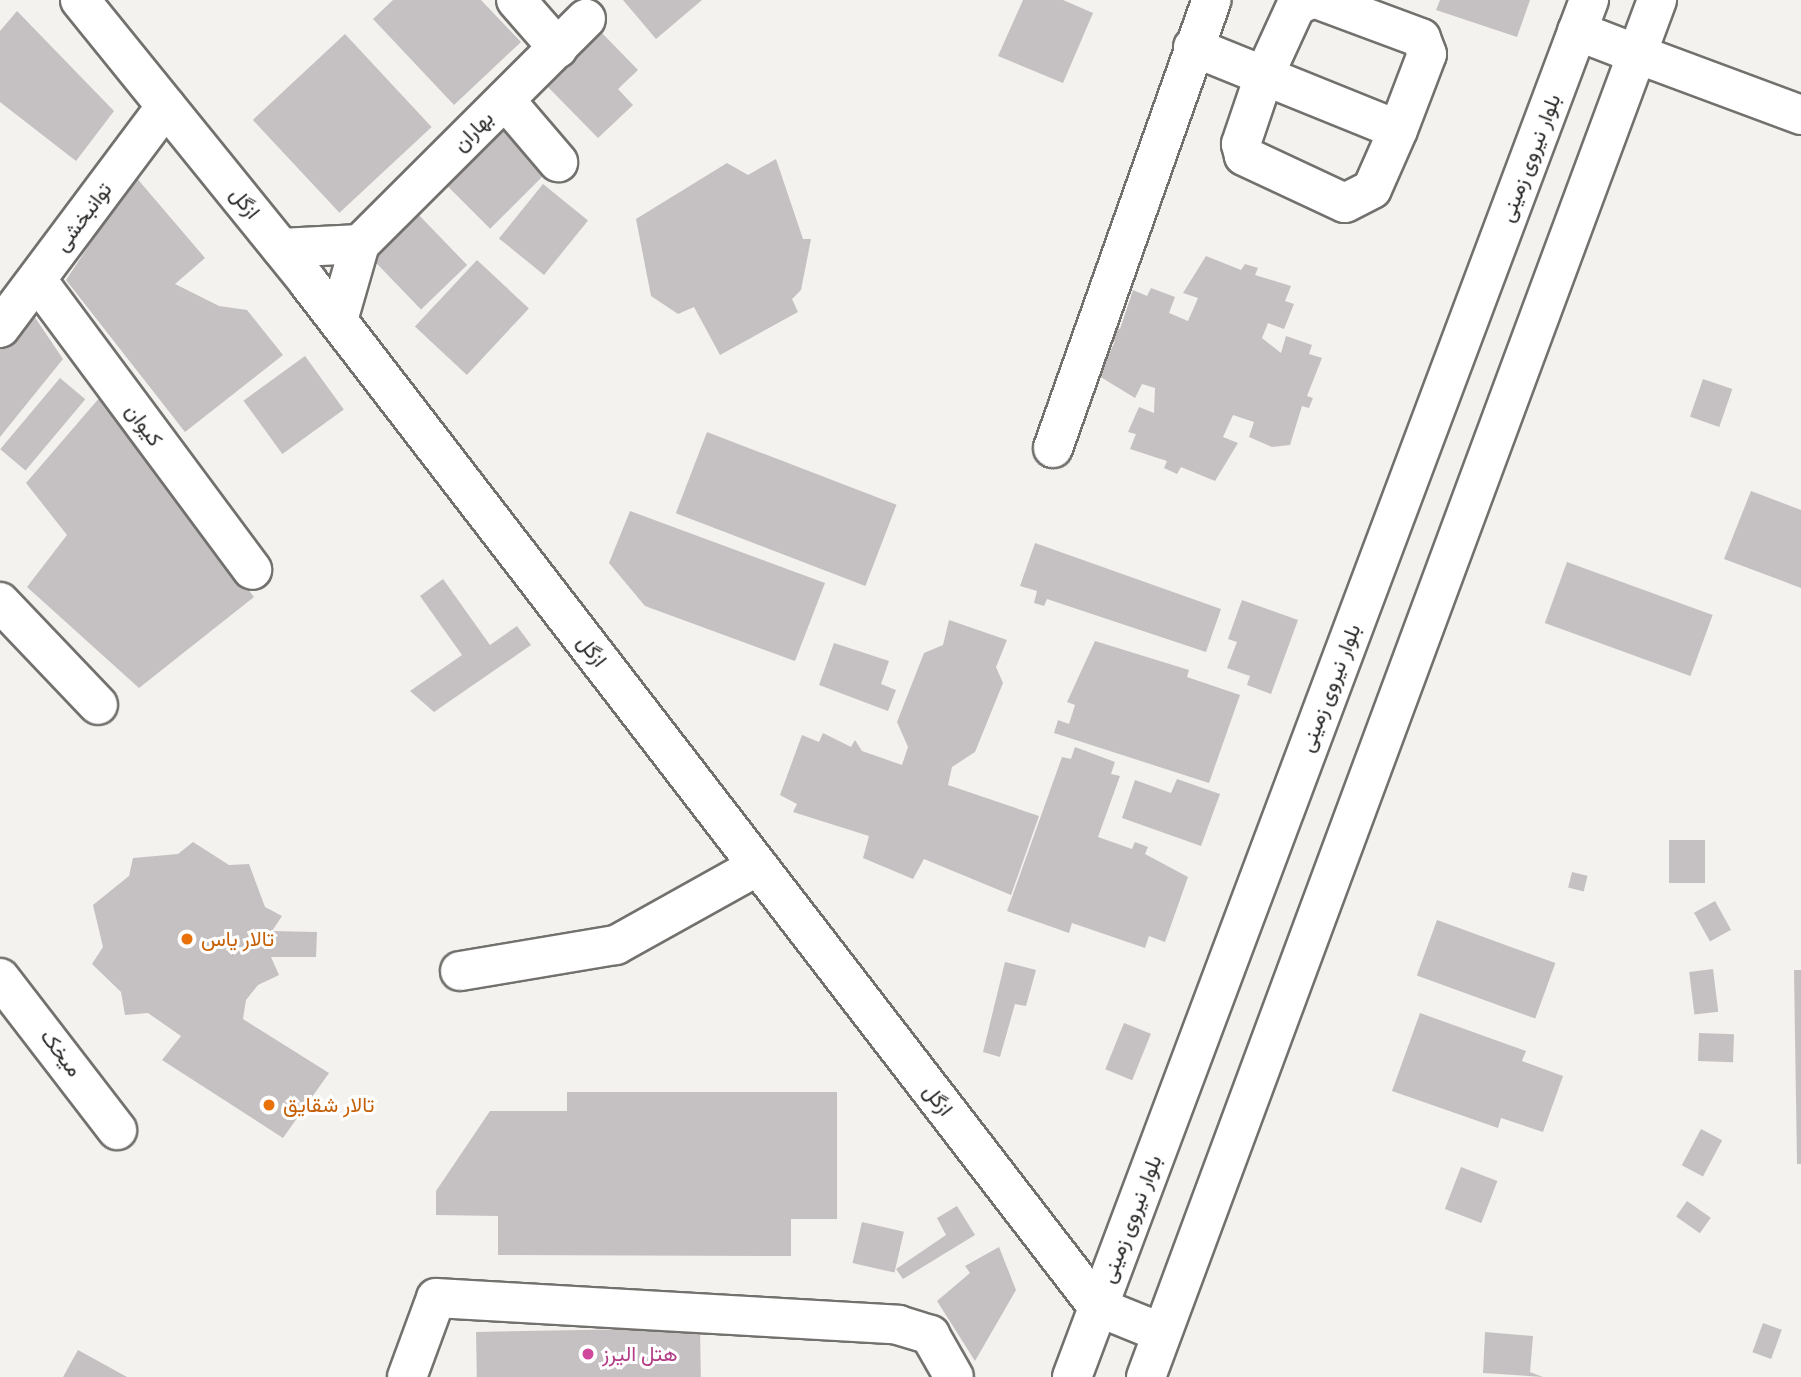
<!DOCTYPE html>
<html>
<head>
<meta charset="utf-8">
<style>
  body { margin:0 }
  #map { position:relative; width:1801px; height:1377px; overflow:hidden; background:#f3f2ee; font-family:"Zilla Slab",Vazirmatn,serif }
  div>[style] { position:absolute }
  .building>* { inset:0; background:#c5c1c3; transform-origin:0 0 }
  .roads { filter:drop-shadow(2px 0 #72716e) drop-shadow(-2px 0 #72716e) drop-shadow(0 2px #72716e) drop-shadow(0 -2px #72716e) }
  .minor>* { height:38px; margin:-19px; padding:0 19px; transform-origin:19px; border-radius:19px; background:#fff }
  .major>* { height:38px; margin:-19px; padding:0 19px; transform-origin:19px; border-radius:19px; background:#fff }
  .dots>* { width:19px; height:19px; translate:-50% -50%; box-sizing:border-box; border:4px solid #fff; border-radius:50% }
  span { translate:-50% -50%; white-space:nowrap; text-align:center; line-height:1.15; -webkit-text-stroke:6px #fff; paint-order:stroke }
  .street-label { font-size:21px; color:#252523 }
  .food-label { font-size:21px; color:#c56008 }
  .left { translate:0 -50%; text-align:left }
  .hotel-label { font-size:21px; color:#b23c85 }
</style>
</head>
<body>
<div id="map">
  <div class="building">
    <i style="clip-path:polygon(393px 0,481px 0,521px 42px,454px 105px,373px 19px)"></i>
    <i style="clip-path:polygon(623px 0,702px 0,656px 39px)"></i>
    <i style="clip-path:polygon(1023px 0,1063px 0,1093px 13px,1063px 83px,998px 56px)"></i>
    <i style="clip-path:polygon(1440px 0,1530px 0,1517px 37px,1436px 10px)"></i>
    <i style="clip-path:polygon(17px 11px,114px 111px,76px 161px,0 102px,0 31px)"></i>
    <i style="clip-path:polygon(600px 31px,638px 70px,618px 89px,633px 105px,598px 138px,545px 84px)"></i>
    <i style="left:345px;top:34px;width:127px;height:126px;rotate:47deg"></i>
    <i style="left:505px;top:122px;width:65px;height:86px;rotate:45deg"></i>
    <i style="clip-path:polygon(776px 159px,803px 239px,811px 239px,801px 290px,792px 299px,798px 312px,720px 355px,694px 307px,678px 314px,651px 296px,636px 219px,727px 163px,748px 175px)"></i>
    <i style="clip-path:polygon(135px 176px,205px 258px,175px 284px,219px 306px,247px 310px,283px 355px,185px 432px,66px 280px)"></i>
    <i style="left:543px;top:184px;width:58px;height:70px;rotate:39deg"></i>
    <i style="left:415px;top:211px;width:75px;height:64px;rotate:46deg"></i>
    <i style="clip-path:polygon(1206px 256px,1241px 270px,1245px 264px,1258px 268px,1255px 275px,1291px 286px,1285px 301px,1294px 304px,1284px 329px,1268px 323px,1262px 338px,1281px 353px,1286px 336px,1312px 345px,1309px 354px,1322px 358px,1307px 396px,1313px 398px,1309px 408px,1302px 406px,1290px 445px,1272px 447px,1249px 437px,1254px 422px,1233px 415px,1223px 437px,1238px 443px,1215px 481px,1181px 467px,1177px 474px,1164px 468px,1167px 461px,1130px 449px,1136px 434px,1128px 432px,1139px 407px,1154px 413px,1155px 388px,1142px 384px,1135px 398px,1099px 376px,1115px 341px,1107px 338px,1112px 326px,1120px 329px,1133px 290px,1147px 296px,1151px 288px,1175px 297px,1169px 313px,1188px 321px,1198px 298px,1183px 293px)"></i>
    <i style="left:477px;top:260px;width:71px;height:91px;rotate:43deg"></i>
    <i style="clip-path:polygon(34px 316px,63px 359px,0 437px,0 345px)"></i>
    <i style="left:305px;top:356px;width:66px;height:76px;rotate:54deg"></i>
    <i style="left:60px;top:378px;width:33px;height:93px;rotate:40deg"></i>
    <i style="left:1703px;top:379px;width:31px;height:40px;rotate:19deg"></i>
    <i style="clip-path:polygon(101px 396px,254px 597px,139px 688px,27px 587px,67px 535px,26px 483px)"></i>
    <i style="left:707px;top:432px;width:203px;height:87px;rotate:21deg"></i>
    <i style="clip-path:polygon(1751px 491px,1801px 510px,1801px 588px,1724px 559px)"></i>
    <i style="clip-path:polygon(630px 511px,825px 583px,795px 661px,645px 606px,609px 563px)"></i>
    <i style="clip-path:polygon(1035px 543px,1221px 609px,1206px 652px,1047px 599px,1044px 606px,1034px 603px,1037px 591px,1020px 586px)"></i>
    <i style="left:1567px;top:562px;width:155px;height:65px;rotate:20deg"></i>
    <i style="clip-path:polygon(443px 579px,490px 645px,517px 626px,531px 645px,434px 712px,410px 691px,462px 655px,420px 596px)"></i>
    <i style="clip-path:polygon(1242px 600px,1298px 620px,1271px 694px,1247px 685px,1250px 676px,1227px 668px,1237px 642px,1228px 639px)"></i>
    <i style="clip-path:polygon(949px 620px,1007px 640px,996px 667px,1003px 683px,975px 752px,952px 767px,948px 785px,1039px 816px,1011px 895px,924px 859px,913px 879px,863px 858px,869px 836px,793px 812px,797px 804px,780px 795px,802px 735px,819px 742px,823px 733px,851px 747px,855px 740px,862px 751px,902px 765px,908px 747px,897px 722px,924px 653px,943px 645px)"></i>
    <i style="clip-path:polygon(1095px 641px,1189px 670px,1187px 677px,1240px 695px,1209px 783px,1054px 733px,1058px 720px,1069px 724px,1075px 705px,1067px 702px)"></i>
    <i style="clip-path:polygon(834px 643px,889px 661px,881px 684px,896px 690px,888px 711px,819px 685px)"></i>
    <i style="clip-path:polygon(1075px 747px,1115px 762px,1111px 774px,1120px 776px,1098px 837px,1132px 849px,1135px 842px,1148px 847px,1145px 854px,1188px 877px,1165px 942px,1149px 936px,1145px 948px,1072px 923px,1069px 933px,1007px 911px,1062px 757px,1071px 759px)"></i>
    <i style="clip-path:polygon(1177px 779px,1220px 794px,1201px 846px,1122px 818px,1135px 780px,1171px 793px)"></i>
    <i style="left:1669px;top:840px;width:36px;height:43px"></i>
    <i style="clip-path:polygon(193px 842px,229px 865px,249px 864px,265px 907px,282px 916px,272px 931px,317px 932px,316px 957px,271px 957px,279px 975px,258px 985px,246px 1000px,243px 1019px,329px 1073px,283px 1138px,162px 1060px,181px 1036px,148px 1013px,125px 1015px,121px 992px,92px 964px,103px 947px,93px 905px,129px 876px,133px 858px,178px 854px)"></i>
    <i style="left:1572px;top:872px;width:16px;height:16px;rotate:14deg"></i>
    <i style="left:1715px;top:901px;width:33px;height:24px;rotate:61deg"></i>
    <i style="left:1437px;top:920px;width:126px;height:59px;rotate:20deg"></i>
    <i style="clip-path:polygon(1005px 962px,1036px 970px,1026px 1006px,1015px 1004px,1000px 1057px,983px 1052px)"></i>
    <i style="left:1713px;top:969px;width:43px;height:24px;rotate:83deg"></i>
    <i style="clip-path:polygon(1794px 970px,1801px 970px,1801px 1164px,1797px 1164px)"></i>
    <i style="clip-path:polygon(1420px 1013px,1526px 1051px,1522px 1061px,1563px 1076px,1543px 1132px,1501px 1118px,1498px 1128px,1392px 1091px)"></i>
    <i style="left:1124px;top:1023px;width:29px;height:50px;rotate:22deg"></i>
    <i style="left:1699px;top:1033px;width:35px;height:28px;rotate:2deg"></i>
    <i style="clip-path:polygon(567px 1092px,837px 1092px,837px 1219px,791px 1219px,791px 1256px,498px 1255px,498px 1216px,436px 1215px,436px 1191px,490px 1111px,567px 1111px)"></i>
    <i style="left:1701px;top:1129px;width:24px;height:41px;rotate:28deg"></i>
    <i style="left:1461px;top:1167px;width:39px;height:45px;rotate:21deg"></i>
    <i style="left:1687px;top:1201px;width:29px;height:19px;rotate:35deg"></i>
    <i style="clip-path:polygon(957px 1206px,975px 1235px,903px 1279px,896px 1269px,946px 1235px,937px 1218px)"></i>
    <i style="left:862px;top:1222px;width:43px;height:42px;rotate:13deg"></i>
    <i style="clip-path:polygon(999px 1247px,1016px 1290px,975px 1361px,937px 1301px,970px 1273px,965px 1266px)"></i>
    <i style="left:1763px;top:1323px;width:20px;height:31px;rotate:20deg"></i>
    <i style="left:700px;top:1328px;width:49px;height:224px;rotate:89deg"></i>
    <i style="clip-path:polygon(1485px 1332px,1533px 1336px,1530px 1372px,1543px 1377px,1483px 1373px)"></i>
    <i style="clip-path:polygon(78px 1350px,127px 1377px,63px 1377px)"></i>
  </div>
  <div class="roads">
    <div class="minor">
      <i style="left:516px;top:0;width:64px;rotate:48.8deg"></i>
      <i style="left:1309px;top:0;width:14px;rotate:155deg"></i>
      <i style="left:1296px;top:6px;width:77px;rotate:114.6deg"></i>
      <i style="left:1264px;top:76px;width:72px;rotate:108.7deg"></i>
      <i style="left:1241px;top:144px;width:12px;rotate:76deg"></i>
      <i style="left:1244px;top:156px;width:111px;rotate:25deg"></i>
      <i style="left:1345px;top:203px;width:30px;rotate:-27deg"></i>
      <i style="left:1372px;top:189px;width:64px;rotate:-66.2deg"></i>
      <i style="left:1193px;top:47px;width:221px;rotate:22deg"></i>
      <i style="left:1398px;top:130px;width:81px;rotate:-69.1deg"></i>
      <i style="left:1427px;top:54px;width:17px;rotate:-111deg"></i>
      <i style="left:1421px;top:38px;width:109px;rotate:-159.6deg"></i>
      <i style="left:1637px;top:54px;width:175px;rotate:20.4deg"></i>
      <i style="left:505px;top:100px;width:82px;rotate:49.5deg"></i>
      <i style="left:360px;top:244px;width:319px;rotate:-44.9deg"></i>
      <i style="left:281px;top:248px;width:79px;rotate:-2.9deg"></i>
      <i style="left:360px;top:244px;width:79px;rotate:106.1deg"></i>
      <i style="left:37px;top:280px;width:361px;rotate:53.4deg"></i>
      <i style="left:0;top:328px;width:277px;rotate:-53.2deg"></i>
      <i style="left:1053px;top:448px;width:475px;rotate:-70.5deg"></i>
      <i style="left:0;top:602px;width:142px;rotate:46.4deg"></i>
      <i style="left:460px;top:971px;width:158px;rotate:-9.5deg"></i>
      <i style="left:616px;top:945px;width:162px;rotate:-29.1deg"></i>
      <i style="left:0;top:978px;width:192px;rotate:52.4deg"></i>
      <i style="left:407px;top:1377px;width:84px;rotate:-69.8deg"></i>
      <i style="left:436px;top:1298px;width:463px;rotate:3.3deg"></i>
      <i style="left:898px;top:1325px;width:34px;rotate:17deg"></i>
      <i style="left:930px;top:1335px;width:48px;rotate:60.3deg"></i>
    </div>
    <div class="major">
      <i style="left:80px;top:0;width:363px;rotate:51deg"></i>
      <i style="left:308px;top:282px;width:1294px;rotate:52.38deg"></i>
      <i style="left:1098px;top:1307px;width:69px;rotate:22.1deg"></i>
      <i style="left:1577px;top:31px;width:64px;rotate:21deg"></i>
      <i style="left:1072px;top:1377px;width:1471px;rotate:-69.42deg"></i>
      <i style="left:1146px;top:1377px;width:1469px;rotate:-69.64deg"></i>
    </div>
  </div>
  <div class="dots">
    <i style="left:187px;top:939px;background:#e8710a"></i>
    <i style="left:269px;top:1105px;background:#e8710a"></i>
    <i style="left:588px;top:1354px;background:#d1479c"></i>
  </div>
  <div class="street-label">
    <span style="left:473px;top:131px;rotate:-45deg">بهاران</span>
    <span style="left:1530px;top:158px;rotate:-69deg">بلوار نیروی زمینی</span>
    <span style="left:245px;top:203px;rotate:51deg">ازگل</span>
    <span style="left:83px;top:217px;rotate:-53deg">توانبخشی</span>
    <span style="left:144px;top:425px;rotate:54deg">کیوان</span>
    <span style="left:592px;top:651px;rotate:52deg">ازگل</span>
    <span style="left:1330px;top:688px;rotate:-69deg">بلوار نیروی زمینی</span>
    <span style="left:61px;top:1053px;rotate:53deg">میخک</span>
    <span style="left:938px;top:1100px;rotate:52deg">ازگل</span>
    <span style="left:1131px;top:1219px;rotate:-69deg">بلوار نیروی زمینی</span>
  </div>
  <div class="food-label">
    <span class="left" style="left:201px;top:939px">تالار یاس</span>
    <span class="left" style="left:283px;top:1105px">تالار شقایق</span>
  </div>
  <div class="hotel-label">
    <span class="left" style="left:602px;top:1354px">هتل الیرز</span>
  </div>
</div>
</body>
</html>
